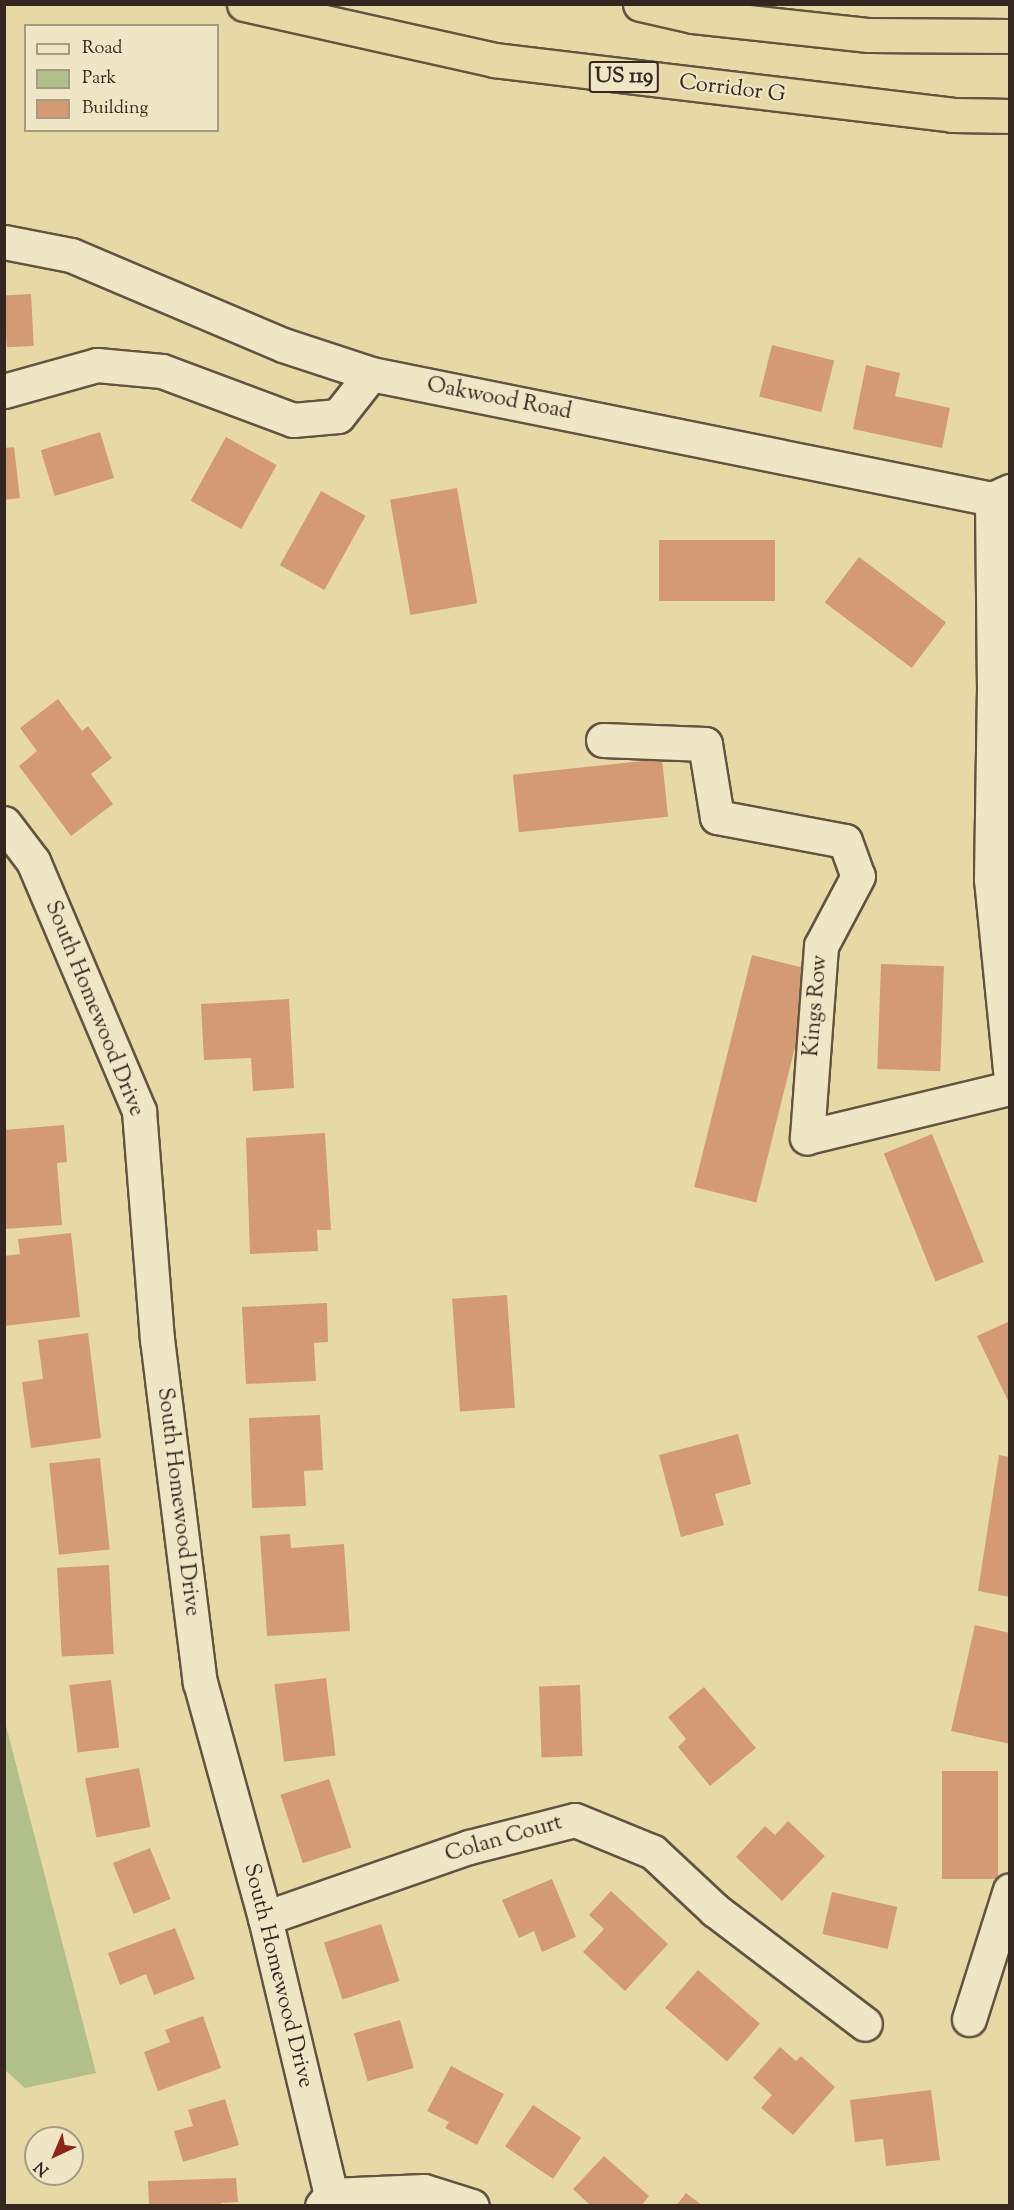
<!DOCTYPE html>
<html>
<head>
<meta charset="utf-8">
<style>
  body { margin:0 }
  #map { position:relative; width:1014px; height:2210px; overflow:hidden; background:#e7d9a6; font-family:"Sorts Mill Goudy",serif }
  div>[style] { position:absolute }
  .green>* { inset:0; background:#b1c08a }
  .building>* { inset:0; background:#d49a74; transform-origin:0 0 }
  .roads { filter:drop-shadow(2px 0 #625441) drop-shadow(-2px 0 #625441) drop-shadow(0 2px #625441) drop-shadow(0 -2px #625441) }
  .minor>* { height:33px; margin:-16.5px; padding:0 16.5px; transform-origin:16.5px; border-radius:16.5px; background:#efe6c5 }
  .highway>* { height:33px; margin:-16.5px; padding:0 16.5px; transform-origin:16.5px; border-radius:16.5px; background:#e7d9a6 }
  span { translate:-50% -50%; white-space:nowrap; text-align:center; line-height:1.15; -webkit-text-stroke:4.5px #efe6c5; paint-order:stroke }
  .shield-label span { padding:2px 4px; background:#efe6c5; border:2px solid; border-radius:4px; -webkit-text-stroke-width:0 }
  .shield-label { font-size:21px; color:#35271f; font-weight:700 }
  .street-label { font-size:22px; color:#35271f }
  .frame { position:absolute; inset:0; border:6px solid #35271f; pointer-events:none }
  .legend { position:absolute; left:24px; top:24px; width:195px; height:108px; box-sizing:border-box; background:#efe6c5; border:2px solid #a59a83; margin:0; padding:8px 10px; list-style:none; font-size:18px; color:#35271f }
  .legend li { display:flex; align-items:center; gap:12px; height:30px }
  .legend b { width:30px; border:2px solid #a59a83 }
  .north { position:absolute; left:24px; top:2126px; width:60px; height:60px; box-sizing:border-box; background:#efe6c5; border:2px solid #a59a83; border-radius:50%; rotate:224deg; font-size:16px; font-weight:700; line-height:24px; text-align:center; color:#35271f }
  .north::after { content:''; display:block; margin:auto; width:21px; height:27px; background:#8f2418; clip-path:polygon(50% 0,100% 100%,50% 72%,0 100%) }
</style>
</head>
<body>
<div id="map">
  <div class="green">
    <i style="clip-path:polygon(5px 1722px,96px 2073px,25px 2088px,5px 2070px)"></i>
  </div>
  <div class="building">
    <i style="left:31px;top:294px;width:52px;height:27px;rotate:87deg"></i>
    <i style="left:772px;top:345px;width:64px;height:53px;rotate:14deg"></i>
    <i style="clip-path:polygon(866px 365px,900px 373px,895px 396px,950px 408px,942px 448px,853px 429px)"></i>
    <i style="left:100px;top:432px;width:48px;height:62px;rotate:73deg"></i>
    <i style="left:226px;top:437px;width:58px;height:73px;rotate:29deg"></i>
    <i style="clip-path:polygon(14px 447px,20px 498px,4px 500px,4px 448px)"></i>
    <i style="left:457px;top:488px;width:117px;height:68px;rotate:80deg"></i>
    <i style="left:321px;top:491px;width:51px;height:85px;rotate:29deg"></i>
    <i style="left:659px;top:540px;width:116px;height:61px"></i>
    <i style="left:859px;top:557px;width:109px;height:57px;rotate:37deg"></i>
    <i style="clip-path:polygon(58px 699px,82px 731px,88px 726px,112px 758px,91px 774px,113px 804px,71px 836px,19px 766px,37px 751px,20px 728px)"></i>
    <i style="left:662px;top:759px;width:58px;height:150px;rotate:84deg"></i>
    <i style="left:752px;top:955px;width:64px;height:239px;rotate:14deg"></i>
    <i style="left:881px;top:964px;width:63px;height:105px;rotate:2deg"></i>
    <i style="clip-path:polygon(289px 999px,294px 1088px,253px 1091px,251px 1058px,204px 1060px,201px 1004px)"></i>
    <i style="clip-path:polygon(64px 1125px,67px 1162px,57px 1163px,62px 1225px,4px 1229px,4px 1130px)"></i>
    <i style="clip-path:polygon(325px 1133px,331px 1230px,317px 1230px,318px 1251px,250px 1254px,246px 1138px)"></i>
    <i style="left:932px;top:1134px;width:138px;height:52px;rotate:68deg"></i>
    <i style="clip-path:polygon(71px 1233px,80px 1317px,4px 1326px,4px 1256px,20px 1254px,18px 1239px)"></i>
    <i style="left:507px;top:1295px;width:113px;height:55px;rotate:86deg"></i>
    <i style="clip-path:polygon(327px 1303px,328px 1342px,314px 1343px,316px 1381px,246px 1384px,242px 1307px)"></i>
    <i style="clip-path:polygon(1010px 1321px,1010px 1405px,977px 1336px)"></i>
    <i style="clip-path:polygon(88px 1333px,101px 1438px,31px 1448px,22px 1382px,43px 1379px,38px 1340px)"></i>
    <i style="clip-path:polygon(320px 1415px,323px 1470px,304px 1471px,306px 1506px,252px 1508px,249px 1418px)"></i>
    <i style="clip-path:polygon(738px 1434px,751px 1484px,715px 1494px,724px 1525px,681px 1537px,659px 1455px)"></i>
    <i style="clip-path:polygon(999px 1455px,1010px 1457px,1010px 1597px,978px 1591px)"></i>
    <i style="left:100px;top:1458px;width:92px;height:51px;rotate:84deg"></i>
    <i style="clip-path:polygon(290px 1534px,291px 1548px,344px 1544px,350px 1631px,267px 1636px,260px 1536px)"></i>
    <i style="left:109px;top:1565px;width:89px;height:52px;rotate:87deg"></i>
    <i style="clip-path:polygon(975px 1625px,1010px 1633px,1010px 1744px,951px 1731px)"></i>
    <i style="left:326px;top:1678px;width:78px;height:52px;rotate:83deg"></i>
    <i style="left:111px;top:1680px;width:68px;height:42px;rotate:83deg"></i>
    <i style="left:580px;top:1685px;width:71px;height:41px;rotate:88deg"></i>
    <i style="clip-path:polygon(704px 1687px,756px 1748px,710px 1786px,678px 1747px,686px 1739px,668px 1717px)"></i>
    <i style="left:139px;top:1768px;width:60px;height:55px;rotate:79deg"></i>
    <i style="left:942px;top:1771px;width:56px;height:108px"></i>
    <i style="left:329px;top:1779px;width:72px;height:51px;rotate:72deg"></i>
    <i style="clip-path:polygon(788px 1821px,825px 1856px,782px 1901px,736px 1857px,765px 1826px,775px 1835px)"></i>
    <i style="left:150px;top:1848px;width:55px;height:40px;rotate:68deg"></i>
    <i style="clip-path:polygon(552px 1879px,576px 1937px,542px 1952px,534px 1931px,519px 1938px,502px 1900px)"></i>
    <i style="clip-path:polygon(611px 1891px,668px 1944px,625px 1991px,583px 1952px,604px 1929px,589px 1915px)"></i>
    <i style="left:832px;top:1892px;width:67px;height:43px;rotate:13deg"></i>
    <i style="left:381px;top:1924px;width:60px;height:60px;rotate:72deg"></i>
    <i style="clip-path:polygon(175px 1928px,195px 1979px,154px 1995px,146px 1974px,120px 1985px,108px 1953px)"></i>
    <i style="left:698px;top:1970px;width:82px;height:50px;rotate:41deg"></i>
    <i style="clip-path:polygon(203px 2016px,221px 2068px,158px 2091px,144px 2052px,170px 2042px,165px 2030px)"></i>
    <i style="left:400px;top:2020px;width:50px;height:48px;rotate:74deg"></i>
    <i style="clip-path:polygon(780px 2047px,796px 2061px,801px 2056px,835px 2087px,793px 2135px,761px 2108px,772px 2095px,753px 2078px)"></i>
    <i style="clip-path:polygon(451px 2066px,504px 2094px,477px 2145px,445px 2128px,449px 2122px,427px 2111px)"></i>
    <i style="clip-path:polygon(931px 2090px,940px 2160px,886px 2166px,883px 2139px,855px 2142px,850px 2100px)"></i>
    <i style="clip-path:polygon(225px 2099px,239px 2145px,183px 2162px,174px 2131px,193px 2126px,188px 2110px)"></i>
    <i style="left:533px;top:2105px;width:58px;height:50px;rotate:34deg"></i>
    <i style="clip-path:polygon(604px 2156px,649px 2196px,641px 2206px,591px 2206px,573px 2189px)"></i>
    <i style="clip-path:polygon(236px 2178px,238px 2202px,221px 2203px,221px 2206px,149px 2206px,148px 2181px)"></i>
    <i style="clip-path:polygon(686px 2193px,703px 2206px,676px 2206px)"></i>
  </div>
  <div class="roads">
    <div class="minor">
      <i style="left:4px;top:242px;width:68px;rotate:11deg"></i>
      <i style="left:71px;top:255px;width:230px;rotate:23deg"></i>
      <i style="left:283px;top:345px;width:93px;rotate:18.2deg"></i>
      <i style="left:371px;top:374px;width:633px;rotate:11.38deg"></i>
      <i style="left:992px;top:499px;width:20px;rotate:-24deg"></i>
      <i style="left:4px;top:391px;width:97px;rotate:-15.6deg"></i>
      <i style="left:97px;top:365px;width:65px;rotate:5.3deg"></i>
      <i style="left:162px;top:371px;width:140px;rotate:20.5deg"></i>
      <i style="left:293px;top:420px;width:45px;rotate:-5.1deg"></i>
      <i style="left:338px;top:416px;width:53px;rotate:-51.8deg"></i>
      <i style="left:992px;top:499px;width:188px;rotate:89.4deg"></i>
      <i style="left:994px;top:687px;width:192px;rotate:90.9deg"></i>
      <i style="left:991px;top:879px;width:193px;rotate:84.3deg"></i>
      <i style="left:603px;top:740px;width:102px;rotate:2.2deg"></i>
      <i style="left:705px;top:744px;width:74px;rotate:80.7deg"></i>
      <i style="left:717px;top:817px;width:130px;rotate:10.6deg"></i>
      <i style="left:845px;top:841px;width:37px;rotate:70deg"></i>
      <i style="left:858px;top:876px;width:79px;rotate:117.9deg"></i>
      <i style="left:821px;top:946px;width:192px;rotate:94.2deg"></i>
      <i style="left:807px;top:1137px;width:209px;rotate:-13.6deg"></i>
      <i style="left:4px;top:823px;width:48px;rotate:52.7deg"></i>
      <i style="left:33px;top:861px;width:272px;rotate:67deg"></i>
      <i style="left:139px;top:1111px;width:229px;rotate:85.5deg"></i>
      <i style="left:157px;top:1339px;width:346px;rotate:82.9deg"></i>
      <i style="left:200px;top:1682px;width:245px;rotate:74.6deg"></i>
      <i style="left:265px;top:1918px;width:285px;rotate:76.6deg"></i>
      <i style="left:265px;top:1918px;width:216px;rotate:-19.2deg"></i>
      <i style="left:469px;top:1847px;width:109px;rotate:-14.3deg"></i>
      <i style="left:575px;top:1820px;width:84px;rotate:22.3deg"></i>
      <i style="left:653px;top:1852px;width:85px;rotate:43.1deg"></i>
      <i style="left:715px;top:1910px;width:188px;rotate:37.2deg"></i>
      <i style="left:969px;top:2019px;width:135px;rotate:-72.4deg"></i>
      <i style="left:322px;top:2206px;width:14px;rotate:-51deg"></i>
      <i style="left:331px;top:2195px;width:93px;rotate:-2.5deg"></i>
      <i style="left:424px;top:2191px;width:50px;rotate:17.4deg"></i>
    </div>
    <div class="highway">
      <i style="left:244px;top:4px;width:256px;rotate:12.6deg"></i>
      <i style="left:494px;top:60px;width:461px;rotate:6.8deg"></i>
      <i style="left:952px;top:115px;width:58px;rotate:1deg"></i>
      <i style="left:640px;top:4px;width:54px;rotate:12.8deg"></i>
      <i style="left:693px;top:16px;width:177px;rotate:6.2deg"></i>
      <i style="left:869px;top:35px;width:141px;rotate:0.4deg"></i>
    </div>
  </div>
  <div class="shield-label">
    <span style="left:624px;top:77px">US 119</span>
  </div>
  <div class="street-label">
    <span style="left:732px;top:90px;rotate:7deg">Corridor G</span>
    <span style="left:499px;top:400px;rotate:11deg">Oakwood Road</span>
    <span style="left:817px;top:1006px;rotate:-85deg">Kings Row</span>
    <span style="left:93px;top:1009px;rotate:68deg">South Homewood Drive</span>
    <span style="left:177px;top:1502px;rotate:83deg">South Homewood Drive</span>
    <span style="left:504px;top:1840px;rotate:-16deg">Colan Court</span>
    <span style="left:277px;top:1976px;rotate:76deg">South Homewood Drive</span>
  </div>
  <div class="frame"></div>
  <ul class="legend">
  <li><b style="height:8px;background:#efe6c5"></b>Road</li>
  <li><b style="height:16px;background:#b1c08a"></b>Park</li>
  <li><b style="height:16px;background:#d49a74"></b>Building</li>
  </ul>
  <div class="north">N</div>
</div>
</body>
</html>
